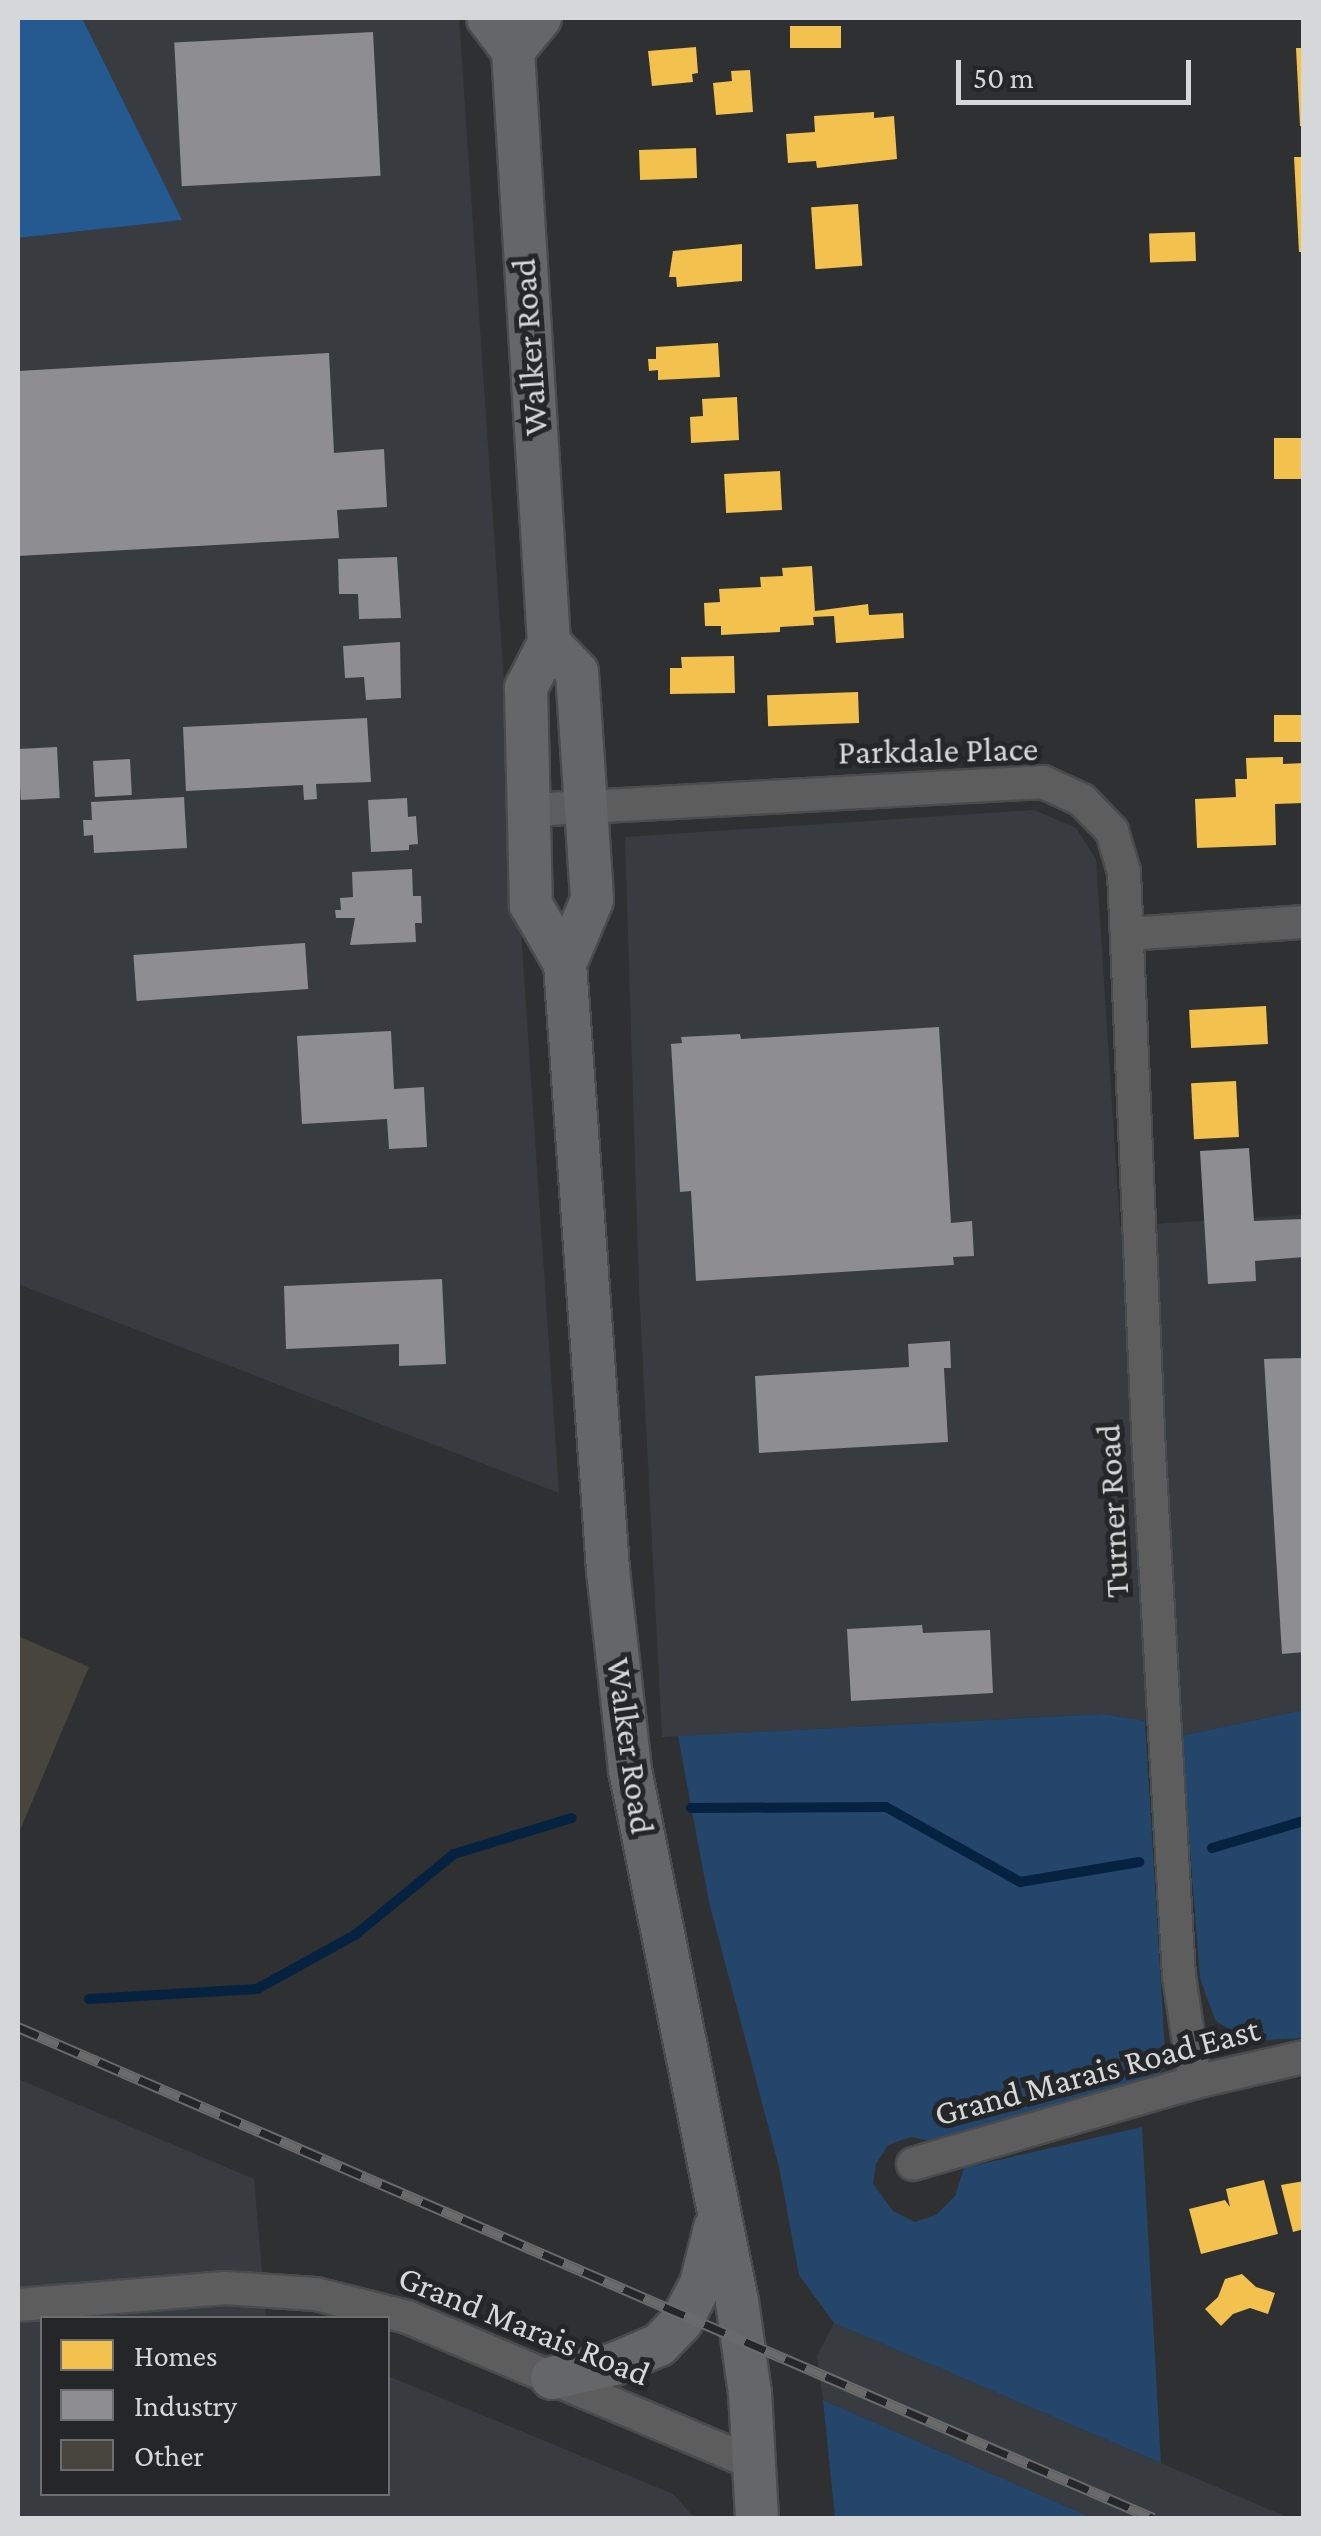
<!DOCTYPE html>
<html>
<head>
<meta charset="utf-8">
<style>
  body { margin:0 }
  #map { position:relative; width:1321px; height:2536px; overflow:hidden; background:#2f3031; font-family:"Crimson Pro",serif }
  div>[style] { position:absolute }
  .built>* { inset:0; background:#383c41 }
  .green>* { inset:0; background:#24466a }
  .forest>* { inset:0; background:#245a90 }
  .homes>* { inset:0; background:#f2c14e; transform-origin:0 0 }
  .industry>* { inset:0; background:#8d8d92; transform-origin:0 0 }
  .stream>* { height:10px; margin:-5px; padding:0 5px; transform-origin:5px; border-radius:5px; background:#052240 }
  .building>* { inset:0; background:#48453c }
  .roads { filter:drop-shadow(2px 0 #4a4b4c) drop-shadow(-2px 0 #4a4b4c) drop-shadow(0 2px #4a4b4c) drop-shadow(0 -2px #4a4b4c) }
  .minor>* { height:32px; margin:-16px; padding:0 16px; transform-origin:16px; border-radius:16px; background:#5d5d5e }
  .major>* { height:42px; margin:-21px; padding:0 21px; transform-origin:21px; border-radius:21px; background:#656667 }
  .rail>* { height:11px; margin-top:-5.5px; transform-origin:0; background:repeating-linear-gradient(90deg,#252628 0 22px,#6a6a6a 0 44px); box-sizing:border-box; border-block:2px solid #6a6a6a }
  span { translate:-50% -50%; white-space:nowrap; text-align:center; line-height:1.15; -webkit-text-stroke:10px #252628; paint-order:stroke }
  .street-label { font-size:35px; color:#d6d7d8 }
  .frame { position:absolute; inset:0; border:20px solid #d6d7d8; pointer-events:none }
  .legend { position:absolute; left:40px; top:2316px; width:350px; height:180px; box-sizing:border-box; background:#252628; border:2px solid #6c6d6e; margin:0; padding:12px 18px; list-style:none; font-size:30px; color:#d6d7d8 }
  .legend li { display:flex; align-items:center; gap:20px; height:50px }
  .legend b { width:50px; border:2px solid #6c6d6e }
  .scale { position:absolute; left:956px; top:60px; width:235px; height:45px; box-sizing:border-box; border:5px solid #d6d7d8; border-top:0; padding-left:12px; font-size:30px; line-height:35px; white-space:nowrap; color:#d6d7d8; -webkit-text-stroke:8px #252628; paint-order:stroke }
</style>
</head>
<body>
<div id="map">
  <div class="built">
    <i style="clip-path:polygon(82px 18px,459px 18px,559px 1493px,18px 1284px,18px 238px,181px 220px)"></i>
    <i style="clip-path:polygon(1034px 810px,1076px 828px,1096px 859px,1120px 1226px,1303px 1215px,1303px 1710px,1181px 1736px,1145px 1721px,1104px 1714px,662px 1737px,639px 1288px,625px 837px)"></i>
    <i style="clip-path:polygon(18px 2079px,254px 2179px,266px 2318px,42px 2318px,42px 2494px,388px 2494px,388px 2376px,673px 2494px,695px 2518px,18px 2518px)"></i>
    <i style="clip-path:polygon(834px 2323px,1161px 2463px,1289px 2518px,1093px 2518px,823px 2400px,817px 2356px)"></i>
  </div>
  <div class="green">
    <i style="clip-path:polygon(1303px 1710px,1303px 2038px,1246px 2041px,1215px 2020px,1200px 1978px,1181px 1736px)"></i>
    <i style="clip-path:polygon(1104px 1714px,1145px 1721px,1166px 2067px,1155px 2078px,930px 2141px,911px 2137px,888px 2145px,876px 2164px,873px 2184px,893px 2211px,915px 2222px,936px 2215px,955px 2196px,964px 2168px,1142px 2127px,1161px 2463px,834px 2323px,799px 2275px,779px 2167px,709px 1902px,678px 1736px)"></i>
    <i style="clip-path:polygon(823px 2400px,1093px 2518px,835px 2518px)"></i>
  </div>
  <div class="forest">
    <i style="clip-path:polygon(18px 18px,82px 18px,182px 220px,18px 238px)"></i>
  </div>
  <div class="homes">
    <i style="left:841px;top:26px;width:22px;height:51px;rotate:90deg"></i>
    <i style="clip-path:polygon(696px 47px,698px 73px,692px 74px,693px 82px,652px 86px,648px 51px)"></i>
    <i style="clip-path:polygon(1296px 48px,1304px 48px,1304px 126px,1300px 126px)"></i>
    <i style="clip-path:polygon(750px 70px,753px 112px,716px 115px,713px 83px,732px 81px,731px 71px)"></i>
    <i style="clip-path:polygon(874px 112px,874px 118px,894px 116px,897px 159px,817px 168px,816px 161px,788px 163px,786px 134px,815px 132px,814px 116px)"></i>
    <i style="left:696px;top:148px;width:30px;height:57px;rotate:88deg"></i>
    <i style="clip-path:polygon(1294px 157px,1304px 157px,1304px 252px,1299px 252px)"></i>
    <i style="left:858px;top:204px;width:62px;height:47px;rotate:86deg"></i>
    <i style="left:1195px;top:232px;width:29px;height:46px;rotate:88deg"></i>
    <i style="clip-path:polygon(742px 244px,742px 281px,677px 287px,676px 277px,669px 277px,673px 251px)"></i>
    <i style="clip-path:polygon(718px 343px,720px 377px,658px 380px,658px 370px,649px 371px,648px 359px,656px 359px,656px 347px)"></i>
    <i style="clip-path:polygon(737px 397px,739px 440px,691px 443px,690px 417px,703px 416px,702px 399px)"></i>
    <i style="left:1304px;top:438px;width:41px;height:30px;rotate:90deg"></i>
    <i style="left:780px;top:471px;width:39px;height:56px;rotate:87deg"></i>
    <i style="clip-path:polygon(812px 566px,815px 611px,868px 604px,869px 615px,903px 613px,904px 638px,836px 643px,834px 616px,813px 617px,814px 625px,780px 627px,780px 632px,721px 635px,721px 626px,705px 626px,704px 603px,720px 602px,719px 589px,761px 587px,760px 577px,783px 576px,782px 568px)"></i>
    <i style="clip-path:polygon(734px 656px,735px 693px,670px 694px,670px 668px,682px 668px,681px 657px)"></i>
    <i style="left:858px;top:692px;width:31px;height:91px;rotate:88deg"></i>
    <i style="left:1304px;top:715px;width:27px;height:30px;rotate:90deg"></i>
    <i style="clip-path:polygon(1283px 757px,1283px 764px,1304px 763px,1304px 803px,1275px 804px,1276px 845px,1197px 848px,1195px 799px,1236px 797px,1235px 779px,1247px 779px,1246px 758px)"></i>
    <i style="left:1266px;top:1006px;width:38px;height:77px;rotate:87deg"></i>
    <i style="left:1236px;top:1081px;width:56px;height:45px;rotate:87deg"></i>
    <i style="clip-path:polygon(1264px 2180px,1278px 2234px,1201px 2254px,1189px 2209px,1225px 2200px,1230px 2207px,1226px 2189px)"></i>
    <i style="clip-path:polygon(1304px 2181px,1304px 2229px,1293px 2232px,1281px 2185px)"></i>
    <i style="clip-path:polygon(1242px 2274px,1256px 2287px,1275px 2293px,1268px 2314px,1250px 2308px,1233px 2314px,1221px 2326px,1205px 2309px,1218px 2297px,1225px 2279px)"></i>
  </div>
  <div class="industry">
    <i style="left:373px;top:32px;width:144px;height:199px;rotate:87deg"></i>
    <i style="clip-path:polygon(329px 353px,334px 453px,384px 449px,387px 507px,337px 510px,339px 538px,18px 556px,18px 371px)"></i>
    <i style="clip-path:polygon(397px 557px,401px 618px,359px 619px,358px 594px,339px 594px,338px 559px)"></i>
    <i style="clip-path:polygon(400px 642px,401px 698px,366px 700px,364px 677px,345px 678px,343px 646px)"></i>
    <i style="clip-path:polygon(367px 718px,371px 782px,316px 784px,317px 799px,304px 800px,303px 785px,186px 791px,183px 727px)"></i>
    <i style="left:57px;top:747px;width:51px;height:39px;rotate:87deg"></i>
    <i style="left:130px;top:759px;width:36px;height:37px;rotate:87deg"></i>
    <i style="clip-path:polygon(184px 797px,187px 848px,94px 853px,93px 835px,84px 836px,83px 820px,92px 820px,91px 802px)"></i>
    <i style="clip-path:polygon(407px 798px,408px 817px,416px 816px,418px 844px,409px 845px,409px 850px,371px 852px,368px 800px)"></i>
    <i style="clip-path:polygon(412px 869px,413px 896px,421px 896px,422px 923px,415px 923px,416px 942px,350px 945px,355px 918px,336px 918px,335px 910px,341px 910px,340px 898px,353px 897px,352px 872px)"></i>
    <i style="left:305px;top:943px;width:46px;height:172px;rotate:86deg"></i>
    <i style="clip-path:polygon(939px 1027px,951px 1223px,972px 1221px,974px 1256px,953px 1257px,954px 1265px,696px 1281px,691px 1191px,680px 1192px,671px 1044px,682px 1043px,681px 1037px,740px 1034px,741px 1039px)"></i>
    <i style="clip-path:polygon(391px 1031px,394px 1089px,424px 1087px,427px 1147px,389px 1149px,387px 1119px,302px 1124px,297px 1036px)"></i>
    <i style="clip-path:polygon(1249px 1148px,1254px 1221px,1304px 1219px,1304px 1257px,1255px 1261px,1256px 1281px,1208px 1284px,1200px 1151px)"></i>
    <i style="clip-path:polygon(442px 1279px,446px 1364px,399px 1366px,399px 1344px,286px 1349px,284px 1286px)"></i>
    <i style="clip-path:polygon(950px 1341px,951px 1368px,944px 1368px,948px 1442px,759px 1453px,755px 1376px,909px 1367px,908px 1344px)"></i>
    <i style="clip-path:polygon(1304px 1358px,1304px 1652px,1282px 1654px,1264px 1359px)"></i>
    <i style="clip-path:polygon(922px 1625px,923px 1633px,990px 1630px,993px 1693px,851px 1701px,847px 1629px)"></i>
  </div>
  <div class="stream">
    <i style="left:691px;top:1808px;width:195px;rotate:-0.3deg"></i>
    <i style="left:886px;top:1807px;width:154px;rotate:29.2deg"></i>
    <i style="left:1020px;top:1882px;width:121px;rotate:-9.5deg"></i>
    <i style="left:1212px;top:1848px;width:96px;rotate:-16.4deg"></i>
    <i style="left:89px;top:1999px;width:168px;rotate:-3.4deg"></i>
    <i style="left:257px;top:1989px;width:112px;rotate:-28.9deg"></i>
    <i style="left:355px;top:1935px;width:128px;rotate:-39.3deg"></i>
    <i style="left:454px;top:1854px;width:123px;rotate:-17deg"></i>
  </div>
  <div class="building">
    <i style="clip-path:polygon(18px 1636px,89px 1667px,18px 1835px)"></i>
  </div>
  <div class="roads">
    <div class="minor">
      <i style="left:530px;top:810px;width:514px;rotate:-3.12deg"></i>
      <i style="left:1043px;top:782px;width:43px;rotate:24.8deg"></i>
      <i style="left:1082px;top:800px;width:43px;rotate:45.9deg"></i>
      <i style="left:1112px;top:831px;width:43px;rotate:73.7deg"></i>
      <i style="left:1124px;top:872px;width:582px;rotate:87.54deg"></i>
      <i style="left:1149px;top:1453px;width:524px;rotate:86.72deg"></i>
      <i style="left:1179px;top:1976px;width:107px;rotate:81.4deg"></i>
      <i style="left:1127px;top:934px;width:177px;rotate:-3.9deg"></i>
      <i style="left:913px;top:2164px;width:294px;rotate:-16.2deg"></i>
      <i style="left:1195px;top:2082px;width:112px;rotate:-12.9deg"></i>
      <i style="left:18px;top:2305px;width:208px;rotate:-4.7deg"></i>
      <i style="left:225px;top:2288px;width:91px;rotate:3.8deg"></i>
      <i style="left:316px;top:2294px;width:94px;rotate:14.2deg"></i>
      <i style="left:407px;top:2317px;width:378px;rotate:22.9deg"></i>
    </div>
    <div class="major">
      <i style="left:488px;top:18px;width:41px;rotate:52.9deg"></i>
      <i style="left:513px;top:51px;width:593px;rotate:86.52deg"></i>
      <i style="left:549px;top:643px;width:51px;rotate:117.1deg"></i>
      <i style="left:526px;top:688px;width:217px;rotate:88.7deg"></i>
      <i style="left:531px;top:905px;width:68px;rotate:60deg"></i>
      <i style="left:565px;top:964px;width:608px;rotate:85.94deg"></i>
      <i style="left:608px;top:1570px;width:201px;rotate:83.7deg"></i>
      <i style="left:630px;top:1770px;width:542px;rotate:78.61deg"></i>
      <i style="left:737px;top:2301px;width:93px;rotate:82deg"></i>
      <i style="left:750px;top:2393px;width:125px;rotate:86.8deg"></i>
      <i style="left:513px;top:51px;width:43px;rotate:-50.7deg"></i>
      <i style="left:549px;top:643px;width:40px;rotate:46deg"></i>
      <i style="left:577px;top:672px;width:228px;rotate:86.2deg"></i>
      <i style="left:592px;top:900px;width:69px;rotate:112.9deg"></i>
      <i style="left:552px;top:2378px;width:64px;rotate:-12.7deg"></i>
      <i style="left:614px;top:2364px;width:49px;rotate:-22.9deg"></i>
      <i style="left:659px;top:2345px;width:32px;rotate:-46deg"></i>
      <i style="left:681px;top:2322px;width:43px;rotate:-62.2deg"></i>
      <i style="left:701px;top:2284px;width:58px;rotate:-76deg"></i>
    </div>
  </div>
  <div class="rail">
    <i style="left:18px;top:2027px;width:1237px;rotate:23.39deg"></i>
  </div>
  <div class="street-label">
    <span style="left:530px;top:347px;rotate:-94deg">Walker Road</span>
    <span style="left:938px;top:751px;rotate:-1deg">Parkdale Place</span>
    <span style="left:1113px;top:1511px;rotate:-93deg">Turner Road</span>
    <span style="left:630px;top:1746px;rotate:82deg">Walker Road</span>
    <span style="left:1097px;top:2072px;rotate:-15deg">Grand Marais Road East</span>
    <span style="left:524px;top:2326px;rotate:22deg">Grand Marais Road</span>
  </div>
  <div class="frame"></div>
  <ul class="legend">
  <li><b style="height:28px;background:#f2c14e"></b>Homes</li>
  <li><b style="height:28px;background:#8d8d92"></b>Industry</li>
  <li><b style="height:28px;background:#48453c"></b>Other</li>
  </ul>
  <div class="scale">50 m</div>
</div>
</body>
</html>
